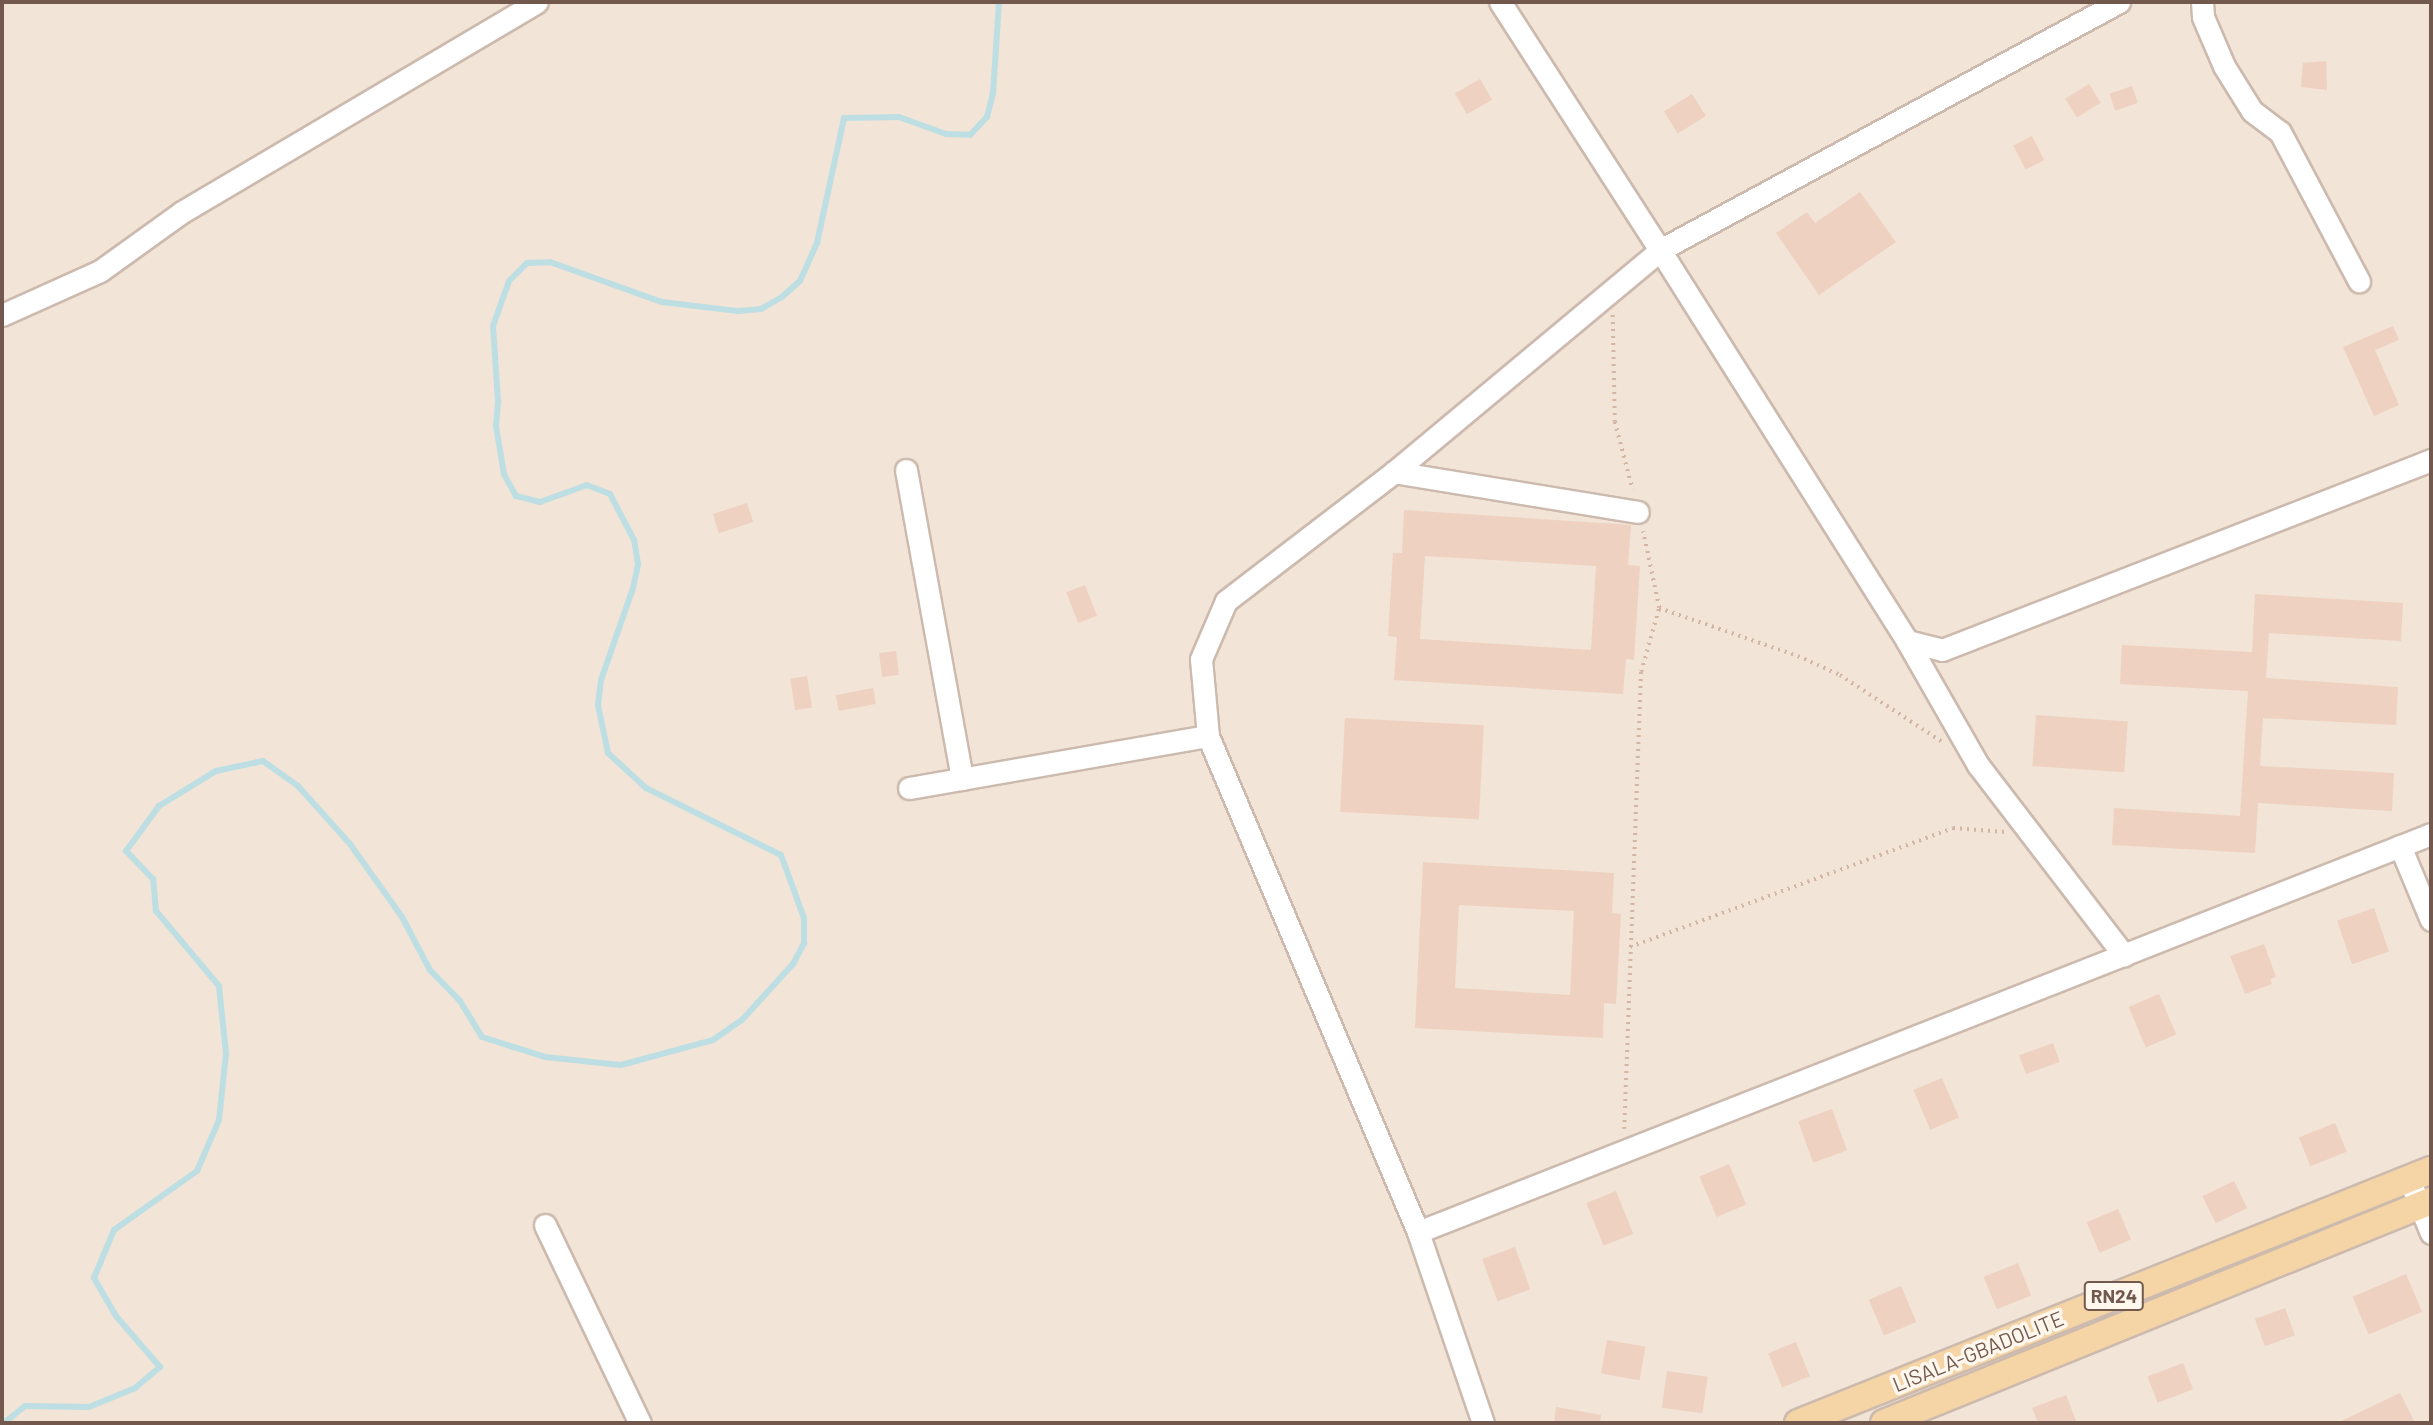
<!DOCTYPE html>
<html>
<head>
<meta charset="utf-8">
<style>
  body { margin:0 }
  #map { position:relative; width:2433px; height:1425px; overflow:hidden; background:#fbf3e7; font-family:Barlow,sans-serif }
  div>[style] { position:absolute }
  .residential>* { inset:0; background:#f2e4d6; transform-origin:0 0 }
  .stream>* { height:6px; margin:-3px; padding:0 3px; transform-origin:3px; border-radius:3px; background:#bddfe3 }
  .building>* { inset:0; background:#eed1c1; transform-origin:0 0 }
  .path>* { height:3.5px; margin-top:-1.75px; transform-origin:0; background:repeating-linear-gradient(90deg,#d3b5a4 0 2px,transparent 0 7px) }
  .roads { filter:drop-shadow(2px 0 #ccbaae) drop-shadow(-2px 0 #ccbaae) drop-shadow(0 2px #ccbaae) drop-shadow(0 -2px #ccbaae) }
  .minor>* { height:21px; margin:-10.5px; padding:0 10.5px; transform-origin:10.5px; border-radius:10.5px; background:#fff }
  .major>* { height:26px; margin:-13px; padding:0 13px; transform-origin:13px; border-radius:13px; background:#f5d4a5 }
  span { translate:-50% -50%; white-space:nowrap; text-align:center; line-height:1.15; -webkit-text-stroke:7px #fef7ee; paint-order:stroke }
  .shield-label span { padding:2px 5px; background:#fef7ee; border:2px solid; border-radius:5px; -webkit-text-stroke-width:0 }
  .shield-label { font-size:19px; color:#73594d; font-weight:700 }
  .street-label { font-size:21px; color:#73594d }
  .frame { position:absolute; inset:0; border:4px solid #73594d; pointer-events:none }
</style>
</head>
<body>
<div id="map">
  <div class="residential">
    <i style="left:2px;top:2px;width:2429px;height:1421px"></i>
  </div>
  <div class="stream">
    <i style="left:4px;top:1423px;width:27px;rotate:-39deg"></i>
    <i style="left:25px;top:1406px;width:64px;rotate:0.9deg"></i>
    <i style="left:89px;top:1407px;width:50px;rotate:-22.4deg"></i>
    <i style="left:135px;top:1388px;width:33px;rotate:-40deg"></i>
    <i style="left:160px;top:1367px;width:67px;rotate:-130.8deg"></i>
    <i style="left:116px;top:1316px;width:44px;rotate:-120.1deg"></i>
    <i style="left:94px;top:1278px;width:52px;rotate:-67.4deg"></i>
    <i style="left:114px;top:1230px;width:102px;rotate:-35.4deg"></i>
    <i style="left:197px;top:1171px;width:56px;rotate:-66.7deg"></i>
    <i style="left:219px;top:1120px;width:67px;rotate:-84deg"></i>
    <i style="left:226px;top:1053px;width:67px;rotate:-96deg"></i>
    <i style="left:219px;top:986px;width:98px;rotate:-130deg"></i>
    <i style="left:156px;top:911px;width:32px;rotate:-95deg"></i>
    <i style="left:153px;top:879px;width:39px;rotate:-134deg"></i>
    <i style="left:126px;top:851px;width:56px;rotate:-53.7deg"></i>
    <i style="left:159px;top:806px;width:67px;rotate:-31.6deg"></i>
    <i style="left:216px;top:771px;width:48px;rotate:-12deg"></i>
    <i style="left:263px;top:761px;width:43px;rotate:35.5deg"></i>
    <i style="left:298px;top:786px;width:78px;rotate:48.1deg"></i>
    <i style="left:350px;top:844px;width:90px;rotate:54.5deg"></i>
    <i style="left:402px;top:917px;width:60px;rotate:62.2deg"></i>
    <i style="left:430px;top:970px;width:43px;rotate:45.9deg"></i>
    <i style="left:460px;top:1001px;width:42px;rotate:58.6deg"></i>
    <i style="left:482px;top:1037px;width:66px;rotate:17.6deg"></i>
    <i style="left:545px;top:1057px;width:76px;rotate:6deg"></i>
    <i style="left:621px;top:1065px;width:95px;rotate:-15.2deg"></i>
    <i style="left:713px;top:1040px;width:35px;rotate:-35deg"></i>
    <i style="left:742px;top:1020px;width:76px;rotate:-47.7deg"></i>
    <i style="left:793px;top:964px;width:24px;rotate:-62deg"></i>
    <i style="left:804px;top:943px;width:25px;rotate:-90deg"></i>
    <i style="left:804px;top:918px;width:67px;rotate:-110.1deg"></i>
    <i style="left:781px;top:855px;width:151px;rotate:-153.6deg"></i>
    <i style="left:646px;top:788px;width:52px;rotate:-137.4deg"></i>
    <i style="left:608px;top:753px;width:49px;rotate:-101.8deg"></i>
    <i style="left:598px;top:705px;width:25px;rotate:-83deg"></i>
    <i style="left:601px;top:680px;width:97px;rotate:-70.8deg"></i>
    <i style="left:633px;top:588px;width:25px;rotate:-78deg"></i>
    <i style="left:638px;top:564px;width:24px;rotate:-99deg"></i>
    <i style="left:634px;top:540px;width:52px;rotate:-117.6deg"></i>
    <i style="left:610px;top:494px;width:25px;rotate:-159deg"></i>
    <i style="left:587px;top:485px;width:50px;rotate:160.1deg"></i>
    <i style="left:540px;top:502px;width:25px;rotate:-166deg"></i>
    <i style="left:516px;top:496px;width:25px;rotate:-119deg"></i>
    <i style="left:504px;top:474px;width:49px;rotate:-99.5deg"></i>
    <i style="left:496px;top:426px;width:25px;rotate:-85deg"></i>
    <i style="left:498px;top:401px;width:75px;rotate:-93.8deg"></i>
    <i style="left:493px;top:326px;width:48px;rotate:-70.4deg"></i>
    <i style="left:509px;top:281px;width:25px;rotate:-45deg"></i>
    <i style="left:527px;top:263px;width:23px;rotate:-2deg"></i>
    <i style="left:550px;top:262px;width:119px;rotate:19.7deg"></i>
    <i style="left:662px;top:302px;width:77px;rotate:6.8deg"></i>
    <i style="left:738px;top:311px;width:23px;rotate:-5deg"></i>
    <i style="left:761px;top:309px;width:24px;rotate:-30deg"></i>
    <i style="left:782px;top:297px;width:24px;rotate:-42deg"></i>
    <i style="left:800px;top:281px;width:42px;rotate:-65.9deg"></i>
    <i style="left:817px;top:243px;width:128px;rotate:-77.8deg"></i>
    <i style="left:844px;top:118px;width:55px;rotate:-1deg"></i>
    <i style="left:899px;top:117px;width:50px;rotate:19.9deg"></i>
    <i style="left:946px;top:134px;width:24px;rotate:2deg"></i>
    <i style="left:970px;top:135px;width:25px;rotate:-47deg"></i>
    <i style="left:987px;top:117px;width:25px;rotate:-76deg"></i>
    <i style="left:993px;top:93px;width:91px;rotate:-86.2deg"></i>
  </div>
  <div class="building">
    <i style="clip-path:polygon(2326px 61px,2327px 90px,2301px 87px,2303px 63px)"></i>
    <i style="left:1480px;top:79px;width:24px;height:29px;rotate:60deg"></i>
    <i style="left:2089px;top:84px;width:22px;height:28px;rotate:58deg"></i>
    <i style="left:2132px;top:86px;width:18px;height:24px;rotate:71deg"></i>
    <i style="left:1692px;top:94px;width:26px;height:33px;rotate:58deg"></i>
    <i style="left:2032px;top:136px;width:27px;height:21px;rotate:63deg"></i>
    <i style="clip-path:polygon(1860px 192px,1896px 242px,1819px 295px,1776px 233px,1807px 212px,1815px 223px)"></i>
    <i style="clip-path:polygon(2393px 326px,2399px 340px,2375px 350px,2399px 405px,2374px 416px,2343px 347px)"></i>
    <i style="left:747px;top:503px;width:20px;height:36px;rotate:72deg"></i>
    <i style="clip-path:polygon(evenodd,1404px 510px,1631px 525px,1628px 565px,1640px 566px,1634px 660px,1626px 659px,1623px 694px,1394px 680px,1397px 637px,1388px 636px,1393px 553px,1402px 553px,1404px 510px,1425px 556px,1596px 566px,1591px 650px,1420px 639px,1425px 556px)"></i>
    <i style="left:1085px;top:585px;width:33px;height:20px;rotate:69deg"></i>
    <i style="clip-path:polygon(2255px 594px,2403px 603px,2401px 641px,2269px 633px,2266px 678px,2398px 687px,2396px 725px,2263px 718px,2260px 766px,2394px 773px,2392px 811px,2258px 803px,2255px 853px,2112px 845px,2114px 808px,2240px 816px,2248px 691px,2120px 684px,2122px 645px,2252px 652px)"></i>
    <i style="left:896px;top:651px;width:24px;height:17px;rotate:83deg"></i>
    <i style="left:807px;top:676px;width:32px;height:17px;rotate:81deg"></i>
    <i style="left:873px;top:688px;width:16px;height:38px;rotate:79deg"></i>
    <i style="left:2036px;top:715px;width:92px;height:51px;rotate:4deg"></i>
    <i style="left:1345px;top:718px;width:139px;height:94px;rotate:3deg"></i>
    <i style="clip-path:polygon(evenodd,1423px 862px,1614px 873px,1612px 913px,1621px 914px,1616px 1004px,1604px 1003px,1603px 1038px,1415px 1028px,1423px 862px,1459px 905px,1574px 911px,1570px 995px,1455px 988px,1459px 905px)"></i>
    <i style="left:2374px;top:908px;width:46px;height:39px;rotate:71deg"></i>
    <i style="clip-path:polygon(2264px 944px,2276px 977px,2270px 979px,2272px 984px,2245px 994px,2230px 956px)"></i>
    <i style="left:2159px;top:994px;width:44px;height:33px;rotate:67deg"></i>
    <i style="left:2053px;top:1043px;width:20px;height:36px;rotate:70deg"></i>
    <i style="left:1942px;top:1078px;width:43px;height:31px;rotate:67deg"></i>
    <i style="left:1832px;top:1109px;width:44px;height:36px;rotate:70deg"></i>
    <i style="left:2335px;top:1123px;width:31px;height:39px;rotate:68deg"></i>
    <i style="left:1729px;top:1164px;width:44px;height:32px;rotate:67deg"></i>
    <i style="left:2234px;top:1181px;width:30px;height:35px;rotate:64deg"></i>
    <i style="left:1616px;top:1191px;width:46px;height:32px;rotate:68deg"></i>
    <i style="left:2118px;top:1209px;width:33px;height:34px;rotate:67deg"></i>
    <i style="left:1515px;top:1247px;width:45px;height:35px;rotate:70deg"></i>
    <i style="left:2018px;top:1263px;width:35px;height:37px;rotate:68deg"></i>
    <i style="left:2406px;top:1274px;width:41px;height:58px;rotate:67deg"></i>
    <i style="left:1901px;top:1286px;width:39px;height:35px;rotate:67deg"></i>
    <i style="left:2285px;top:1308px;width:29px;height:32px;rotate:70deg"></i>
    <i style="left:1607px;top:1340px;width:39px;height:34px;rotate:10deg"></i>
    <i style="left:1796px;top:1342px;width:37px;height:30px;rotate:68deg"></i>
    <i style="left:2183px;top:1363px;width:28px;height:38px;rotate:69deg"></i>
    <i style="left:1667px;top:1371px;width:41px;height:37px;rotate:8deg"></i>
    <i style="clip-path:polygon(2400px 1393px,2415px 1423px,2337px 1423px)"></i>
    <i style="clip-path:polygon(2066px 1395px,2077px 1423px,2038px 1423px,2032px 1408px)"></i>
    <i style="clip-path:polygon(1556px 1407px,1601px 1415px,1600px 1423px,1554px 1423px)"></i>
  </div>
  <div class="path">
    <i style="left:1613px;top:315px;width:107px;rotate:88.9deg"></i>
    <i style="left:1615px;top:422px;width:70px;rotate:75.2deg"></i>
    <i style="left:1659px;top:608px;width:147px;rotate:19.1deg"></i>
    <i style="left:1798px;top:656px;width:46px;rotate:24.3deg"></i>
    <i style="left:1840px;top:675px;width:121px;rotate:33.2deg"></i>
    <i style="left:1630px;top:947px;width:344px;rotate:-20.2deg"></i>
    <i style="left:1953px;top:828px;width:52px;rotate:4.4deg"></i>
    <i style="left:1624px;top:1129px;width:457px;rotate:-87.9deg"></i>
    <i style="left:1641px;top:672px;width:66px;rotate:-74.3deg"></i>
    <i style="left:1659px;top:608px;width:78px;rotate:-101.9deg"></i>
  </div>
  <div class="roads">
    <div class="minor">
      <i style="left:2119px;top:2px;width:522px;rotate:151.62deg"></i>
      <i style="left:1660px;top:250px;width:462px;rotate:57.7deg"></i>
      <i style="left:1907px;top:641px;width:36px;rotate:14deg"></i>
      <i style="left:1942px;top:650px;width:525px;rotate:-21.23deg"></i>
      <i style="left:2202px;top:2px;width:15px;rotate:86deg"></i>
      <i style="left:2203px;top:17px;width:53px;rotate:66.8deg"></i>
      <i style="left:2224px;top:66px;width:53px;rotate:58.1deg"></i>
      <i style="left:2252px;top:111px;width:35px;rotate:37deg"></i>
      <i style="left:2280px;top:132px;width:169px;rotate:62.1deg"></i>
      <i style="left:2px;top:315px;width:107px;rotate:-24.2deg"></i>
      <i style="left:100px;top:271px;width:101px;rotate:-35.7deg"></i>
      <i style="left:182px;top:212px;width:412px;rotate:-30.6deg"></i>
      <i style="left:906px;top:470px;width:314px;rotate:79.7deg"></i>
      <i style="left:1394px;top:472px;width:247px;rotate:9.3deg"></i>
      <i style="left:1907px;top:641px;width:143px;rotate:60.2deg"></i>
      <i style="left:1978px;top:765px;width:240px;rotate:52.5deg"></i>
      <i style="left:909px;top:788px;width:303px;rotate:-9.9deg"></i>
      <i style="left:2400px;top:846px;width:80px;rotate:67.3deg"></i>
      <i style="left:2409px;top:1179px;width:58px;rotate:67.8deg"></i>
      <i style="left:545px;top:1225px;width:220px;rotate:64.4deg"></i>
      <i style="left:1418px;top:1232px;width:1088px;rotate:-21.45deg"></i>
      <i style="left:1483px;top:1423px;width:202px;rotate:-108.8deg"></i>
      <i style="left:1418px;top:1232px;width:539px;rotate:-112.95deg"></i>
      <i style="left:1208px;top:736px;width:77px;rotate:-95.2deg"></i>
      <i style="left:1201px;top:659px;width:63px;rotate:-66.7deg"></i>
      <i style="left:1226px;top:601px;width:212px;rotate:-37.5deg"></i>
      <i style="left:1394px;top:472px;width:346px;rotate:-39.8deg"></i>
      <i style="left:1660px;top:250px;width:295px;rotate:-122.8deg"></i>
    </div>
    <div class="major">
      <i style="left:1798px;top:1423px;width:682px;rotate:-21.79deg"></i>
      <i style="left:1884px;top:1423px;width:590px;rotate:-22.09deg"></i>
    </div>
  </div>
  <div class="shield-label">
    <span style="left:2114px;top:1296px">RN24</span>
  </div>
  <div class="street-label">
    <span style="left:1978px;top:1351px;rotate:-22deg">LISALA-GBADOLITE</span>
  </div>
  <div class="frame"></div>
</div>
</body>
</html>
